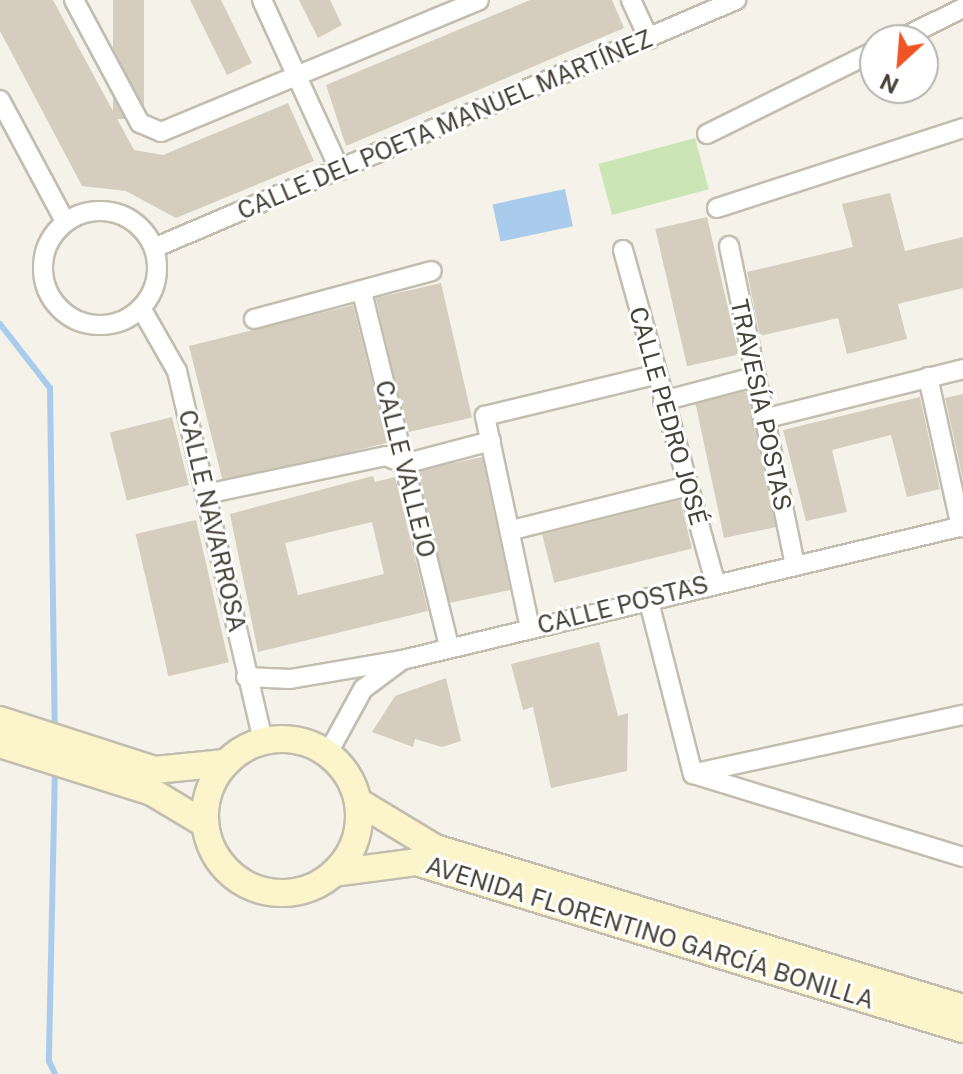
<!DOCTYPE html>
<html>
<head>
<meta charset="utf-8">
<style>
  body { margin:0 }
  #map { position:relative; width:963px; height:1074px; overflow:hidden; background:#f4f2e9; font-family:"Public Sans",sans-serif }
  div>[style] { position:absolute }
  .green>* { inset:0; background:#cbe6b4; transform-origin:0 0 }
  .water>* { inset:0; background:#a9cced; transform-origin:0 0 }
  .stream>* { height:6px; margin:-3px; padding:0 3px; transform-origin:3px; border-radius:3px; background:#a9cced }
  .building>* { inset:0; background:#d5cebf; transform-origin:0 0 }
  .roads { filter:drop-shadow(2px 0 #c2bdaf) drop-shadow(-2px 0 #c2bdaf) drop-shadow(0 2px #c2bdaf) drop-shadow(0 -2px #c2bdaf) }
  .street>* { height:18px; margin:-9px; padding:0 9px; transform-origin:9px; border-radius:9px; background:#fff }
  .street>.ring { margin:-9px; padding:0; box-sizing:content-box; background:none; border:18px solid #fff; border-radius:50% }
  .secondary>* { height:26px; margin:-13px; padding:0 13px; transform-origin:13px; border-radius:13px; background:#fcf4cb }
  .secondary>.ring { margin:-13px; padding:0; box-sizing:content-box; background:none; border:26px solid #fcf4cb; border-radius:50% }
  span { translate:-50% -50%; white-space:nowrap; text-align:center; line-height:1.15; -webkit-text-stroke:6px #fff; paint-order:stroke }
  .street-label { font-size:24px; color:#474338 }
  .north { position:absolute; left:859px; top:24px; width:80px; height:80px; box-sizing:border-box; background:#fff; border:2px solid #b5b4af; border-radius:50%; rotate:206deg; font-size:22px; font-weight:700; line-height:32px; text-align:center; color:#474338 }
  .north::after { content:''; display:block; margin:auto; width:28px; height:36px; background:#ef5425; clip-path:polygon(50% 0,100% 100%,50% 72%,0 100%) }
</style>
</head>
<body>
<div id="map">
  <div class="green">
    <i style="left:695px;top:138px;width:53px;height:100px;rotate:75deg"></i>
  </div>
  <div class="water">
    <i style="left:565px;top:189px;width:38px;height:74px;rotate:78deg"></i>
  </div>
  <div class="stream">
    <i style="left:0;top:324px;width:81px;rotate:52deg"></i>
    <i style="left:50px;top:388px;width:344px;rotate:89.2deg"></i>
    <i style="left:55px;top:767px;width:294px;rotate:91.2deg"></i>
    <i style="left:49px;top:1061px;width:14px;rotate:65deg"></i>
  </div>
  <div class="building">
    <i style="clip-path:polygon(0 0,53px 0,134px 150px,163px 155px,288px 103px,314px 161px,176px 218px,126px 191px,82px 186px,0 31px)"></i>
    <i style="left:113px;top:0;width:31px;height:119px"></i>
    <i style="clip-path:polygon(190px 0,221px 0,252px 63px,227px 75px)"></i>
    <i style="clip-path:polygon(299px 0,330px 0,342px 25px,318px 38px)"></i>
    <i style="clip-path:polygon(530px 0,612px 0,624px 28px,346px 146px,326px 85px)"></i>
    <i style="clip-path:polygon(890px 193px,905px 251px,963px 237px,963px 288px,898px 304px,907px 339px,847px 354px,838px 318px,760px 336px,747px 272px,853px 247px,842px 204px)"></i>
    <i style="left:707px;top:217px;width:141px;height:53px;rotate:77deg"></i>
    <i style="left:441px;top:283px;width:138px;height:67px;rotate:77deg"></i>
    <i style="left:353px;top:305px;width:142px;height:169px;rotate:76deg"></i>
    <i style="left:747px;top:391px;width:139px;height:53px;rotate:78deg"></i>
    <i style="clip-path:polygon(963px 394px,963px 480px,945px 398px)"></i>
    <i style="clip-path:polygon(920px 397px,940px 489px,907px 497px,891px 435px,832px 450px,847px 512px,806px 521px,783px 430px)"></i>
    <i style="left:172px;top:417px;width:70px;height:64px;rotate:76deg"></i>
    <i style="left:482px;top:457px;width:136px;height:65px;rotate:78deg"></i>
    <i style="clip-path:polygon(evenodd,373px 476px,375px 482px,395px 477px,428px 611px,258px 652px,230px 514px,373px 476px,372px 522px,384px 574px,298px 595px,285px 543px,372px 522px)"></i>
    <i style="left:680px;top:500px;width:50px;height:142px;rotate:76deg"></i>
    <i style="left:196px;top:520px;width:146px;height:62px;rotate:77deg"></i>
    <i style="clip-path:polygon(599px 642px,618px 716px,628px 713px,627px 771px,551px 788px,533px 707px,523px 710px,511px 664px)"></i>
    <i style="clip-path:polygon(446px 678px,461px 741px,442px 747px,415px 739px,413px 747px,372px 732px,395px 696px)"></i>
  </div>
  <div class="roads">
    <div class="street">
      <i style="left:74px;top:0;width:140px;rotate:61.8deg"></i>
      <i style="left:140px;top:123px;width:23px;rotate:23deg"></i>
      <i style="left:161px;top:132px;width:344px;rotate:-22.5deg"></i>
      <i style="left:262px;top:0;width:187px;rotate:65.4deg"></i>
      <i style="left:631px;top:0;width:43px;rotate:65.2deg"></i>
      <i style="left:898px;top:40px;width:72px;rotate:-26.2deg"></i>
      <i style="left:0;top:100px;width:137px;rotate:61.8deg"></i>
      <i style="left:707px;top:134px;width:187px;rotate:-26.3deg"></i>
      <i style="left:717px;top:208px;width:259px;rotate:-18deg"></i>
      <i class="ring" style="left:43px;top:211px;width:96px;height:96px"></i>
      <i style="left:729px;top:246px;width:325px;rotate:78.3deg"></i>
      <i style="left:154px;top:248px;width:633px;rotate:-23.08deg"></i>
      <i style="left:623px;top:250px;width:345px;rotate:74.5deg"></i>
      <i style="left:362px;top:292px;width:365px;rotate:76.2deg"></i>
      <i style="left:141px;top:308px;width:73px;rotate:60.3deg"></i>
      <i style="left:177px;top:371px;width:379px;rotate:76.9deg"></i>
      <i style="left:254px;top:319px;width:184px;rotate:-15.1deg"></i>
      <i style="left:928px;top:377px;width:154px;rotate:77.6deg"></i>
      <i style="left:663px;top:401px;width:94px;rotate:-14.8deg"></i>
      <i style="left:763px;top:419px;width:206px;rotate:-14deg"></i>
      <i style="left:206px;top:494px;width:184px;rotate:-11.9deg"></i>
      <i style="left:386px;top:456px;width:20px;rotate:24deg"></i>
      <i style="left:404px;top:464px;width:90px;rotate:-14.8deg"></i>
      <i style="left:512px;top:530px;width:181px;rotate:-14deg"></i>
      <i style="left:648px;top:598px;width:182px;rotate:75.7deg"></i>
      <i style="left:693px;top:774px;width:282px;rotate:17.1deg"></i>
      <i style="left:530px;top:628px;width:217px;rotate:-102deg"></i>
      <i style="left:485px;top:416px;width:175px;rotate:-13.6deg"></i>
      <i style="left:246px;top:677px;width:44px;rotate:2.6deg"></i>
      <i style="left:290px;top:679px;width:114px;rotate:-9.6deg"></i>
      <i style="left:328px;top:753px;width:73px;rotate:-61.3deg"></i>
      <i style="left:363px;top:689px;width:49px;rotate:-36.6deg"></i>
      <i style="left:402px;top:660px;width:577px;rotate:-13.43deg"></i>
      <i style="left:696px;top:773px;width:273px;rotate:-12.3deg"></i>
    </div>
    <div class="secondary">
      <i style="left:0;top:720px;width:163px;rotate:17.9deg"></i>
      <i style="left:155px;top:770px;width:70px;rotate:-5.7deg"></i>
      <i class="ring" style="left:205px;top:739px;width:128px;height:128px"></i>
      <i style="left:0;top:744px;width:159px;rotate:17.5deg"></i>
      <i style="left:152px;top:792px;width:58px;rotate:31deg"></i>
      <i style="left:359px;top:802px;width:89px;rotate:31.2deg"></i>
      <i style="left:435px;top:848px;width:552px;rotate:16.86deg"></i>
      <i style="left:334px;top:873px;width:83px;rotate:-7.6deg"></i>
      <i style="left:416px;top:862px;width:572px;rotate:16.98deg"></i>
    </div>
  </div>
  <div class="street-label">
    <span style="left:445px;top:125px;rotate:-23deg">CALLE DEL POETA MANUEL MARTÍNEZ</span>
    <span style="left:761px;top:405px;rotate:78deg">TRAVESÍA POSTAS</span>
    <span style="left:668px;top:416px;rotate:74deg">CALLE PEDRO JOSÉ</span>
    <span style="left:405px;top:469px;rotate:76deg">CALLE VALLEJO</span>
    <span style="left:212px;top:521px;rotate:77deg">CALLE NAVARROSA</span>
    <span style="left:623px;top:605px;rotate:-14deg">CALLE POSTAS</span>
    <span style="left:650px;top:933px;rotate:17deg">AVENIDA FLORENTINO GARCÍA BONILLA</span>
  </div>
  <div class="north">N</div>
</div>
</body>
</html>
